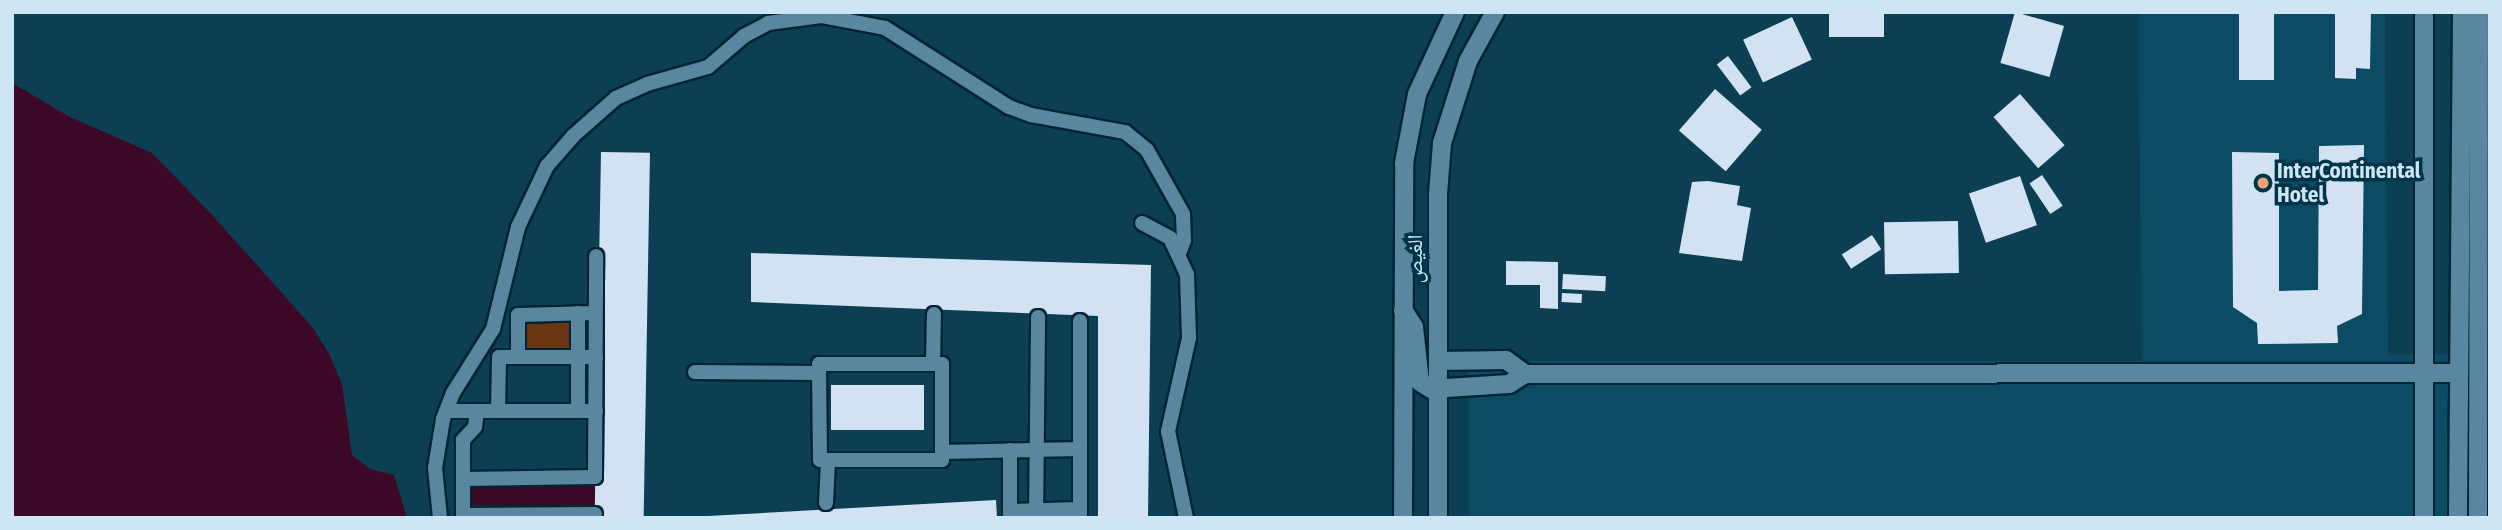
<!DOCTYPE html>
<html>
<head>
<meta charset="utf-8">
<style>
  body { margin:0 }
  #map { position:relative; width:2502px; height:530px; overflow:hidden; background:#0d3f54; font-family:"Fira Sans Condensed","Noto Naskh Arabic",sans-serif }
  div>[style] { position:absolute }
  .built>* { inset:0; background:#0b4b64 }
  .green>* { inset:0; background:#6b3611; transform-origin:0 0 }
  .water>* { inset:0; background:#3b0925; transform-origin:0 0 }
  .building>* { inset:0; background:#d3e2f3; transform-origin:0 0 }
  .roads { filter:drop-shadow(2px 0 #002434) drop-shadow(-2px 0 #002434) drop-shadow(0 2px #002434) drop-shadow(0 -2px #002434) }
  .pedestrian>* { height:14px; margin:-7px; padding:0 7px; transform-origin:7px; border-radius:7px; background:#59879f }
  .minor>* { height:18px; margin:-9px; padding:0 9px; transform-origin:9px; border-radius:9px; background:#59879f }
  .dots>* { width:19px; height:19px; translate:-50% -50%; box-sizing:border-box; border:4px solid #003449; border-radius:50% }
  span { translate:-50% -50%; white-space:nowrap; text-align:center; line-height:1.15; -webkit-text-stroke:7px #003449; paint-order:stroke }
  .poi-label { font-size:21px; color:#cee6f3; font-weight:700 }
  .left { translate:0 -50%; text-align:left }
  .street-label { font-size:21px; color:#cee6f3 }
  .frame { position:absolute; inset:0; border:14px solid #cee6f3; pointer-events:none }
</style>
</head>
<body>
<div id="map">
  <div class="built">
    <i style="clip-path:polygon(2138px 12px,2385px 12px,2388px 355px,2468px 354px,2466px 518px,1469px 518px,1469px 361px,2142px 361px)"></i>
  </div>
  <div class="green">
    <i style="left:575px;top:319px;width:29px;height:56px;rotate:88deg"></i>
  </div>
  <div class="water">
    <i style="clip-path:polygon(12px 83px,70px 117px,152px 153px,214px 217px,313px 328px,329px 354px,342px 384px,352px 455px,370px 469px,394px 475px,407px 518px,12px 518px)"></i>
    <i style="left:597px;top:483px;width:22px;height:132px;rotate:90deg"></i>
  </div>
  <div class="building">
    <i style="left:1829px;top:12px;width:55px;height:25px"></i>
    <i style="left:2015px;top:12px;width:51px;height:53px;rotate:16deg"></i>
    <i style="left:2239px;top:12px;width:35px;height:68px"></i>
    <i style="clip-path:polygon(2335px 12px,2371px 12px,2370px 69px,2356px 68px,2356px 79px,2335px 78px)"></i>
    <i style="left:1792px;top:17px;width:47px;height:54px;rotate:65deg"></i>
    <i style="left:1728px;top:56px;width:39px;height:14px;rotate:53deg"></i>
    <i style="left:1715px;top:89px;width:62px;height:55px;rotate:41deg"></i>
    <i style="left:2020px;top:94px;width:68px;height:35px;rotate:49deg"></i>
    <i style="clip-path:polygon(2364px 145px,2362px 314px,2337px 326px,2338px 343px,2258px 344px,2257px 323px,2233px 307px,2232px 152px,2279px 153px,2279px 291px,2318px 290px,2319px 146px)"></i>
    <i style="left:601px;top:152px;width:49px;height:366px;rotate:1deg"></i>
    <i style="left:2042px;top:175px;width:37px;height:15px;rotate:56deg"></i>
    <i style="left:2020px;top:176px;width:52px;height:54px;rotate:71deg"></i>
    <i style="clip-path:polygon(1708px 181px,1740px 186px,1737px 205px,1751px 208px,1742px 261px,1679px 253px,1692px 182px)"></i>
    <i style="left:1958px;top:221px;width:52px;height:74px;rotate:89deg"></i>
    <i style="left:1872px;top:235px;width:17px;height:36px;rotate:57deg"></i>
    <i style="clip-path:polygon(751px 253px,1151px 265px,1148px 518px,1098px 518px,1098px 316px,751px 302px)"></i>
    <i style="clip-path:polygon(1506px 261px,1558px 262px,1558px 309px,1540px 308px,1540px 285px,1506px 285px)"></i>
    <i style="left:1563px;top:274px;width:43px;height:15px;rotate:3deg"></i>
    <i style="left:1562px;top:293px;width:20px;height:9px;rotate:3deg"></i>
    <i style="left:924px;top:385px;width:45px;height:93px;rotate:90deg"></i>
    <i style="clip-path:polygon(996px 500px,997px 518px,708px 518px,708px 516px)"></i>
  </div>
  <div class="roads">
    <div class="pedestrian">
      <i style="left:1142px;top:223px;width:32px;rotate:28deg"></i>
      <i style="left:1170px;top:238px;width:40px;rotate:65deg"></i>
      <i style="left:1187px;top:274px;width:64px;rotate:88.2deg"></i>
      <i style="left:1189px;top:338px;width:95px;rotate:102.7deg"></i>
      <i style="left:1168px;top:431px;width:89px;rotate:78.3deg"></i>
      <i style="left:578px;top:313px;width:98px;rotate:90deg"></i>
      <i style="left:1080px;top:321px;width:197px;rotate:90deg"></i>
      <i style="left:518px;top:357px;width:42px;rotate:-90deg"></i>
      <i style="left:518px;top:315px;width:77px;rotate:-1.5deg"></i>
      <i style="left:819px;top:364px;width:123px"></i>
      <i style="left:942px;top:364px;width:96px;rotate:90deg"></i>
      <i style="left:942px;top:460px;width:122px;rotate:180deg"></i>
      <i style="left:820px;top:460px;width:96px;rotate:-90.6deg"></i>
      <i style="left:933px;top:364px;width:50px;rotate:-88.9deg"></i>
      <i style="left:695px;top:372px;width:124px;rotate:0.5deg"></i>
      <i style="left:446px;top:411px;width:150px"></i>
      <i style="left:477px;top:411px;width:16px;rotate:97deg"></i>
      <i style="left:475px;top:427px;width:18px;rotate:133deg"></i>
      <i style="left:463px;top:440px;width:75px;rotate:90deg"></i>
      <i style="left:463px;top:515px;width:132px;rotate:-0.4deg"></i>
      <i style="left:498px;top:411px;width:54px;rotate:-88.9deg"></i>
      <i style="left:499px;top:357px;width:97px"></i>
      <i style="left:1010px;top:450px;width:68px;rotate:90deg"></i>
      <i style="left:942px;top:452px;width:138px;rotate:-1.2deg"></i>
      <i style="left:463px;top:479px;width:132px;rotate:-0.9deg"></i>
      <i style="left:595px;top:477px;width:221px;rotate:-89.7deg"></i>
      <i style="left:826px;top:503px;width:43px;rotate:-87.3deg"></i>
      <i style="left:1010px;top:511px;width:70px;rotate:-1.6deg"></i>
      <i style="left:440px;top:518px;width:50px;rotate:-95.7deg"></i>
      <i style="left:435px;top:468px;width:50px;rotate:-80.7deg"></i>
      <i style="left:443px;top:419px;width:28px;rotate:-69deg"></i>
      <i style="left:453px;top:393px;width:75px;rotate:-58deg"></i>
      <i style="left:493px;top:329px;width:105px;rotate:-76.2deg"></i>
      <i style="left:518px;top:227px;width:68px;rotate:-64.6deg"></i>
      <i style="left:547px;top:166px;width:40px;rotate:-49deg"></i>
      <i style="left:573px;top:136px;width:57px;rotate:-41.5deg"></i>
      <i style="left:616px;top:98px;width:34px;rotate:-24deg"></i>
      <i style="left:647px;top:84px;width:63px;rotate:-15.6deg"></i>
      <i style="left:708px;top:67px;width:48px;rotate:-40.7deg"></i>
      <i style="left:744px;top:36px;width:27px;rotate:-28deg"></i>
      <i style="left:768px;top:23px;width:54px;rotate:-7.4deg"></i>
      <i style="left:822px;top:16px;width:64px;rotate:10.8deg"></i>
      <i style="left:885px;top:28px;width:147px;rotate:32.5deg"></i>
      <i style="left:1009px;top:107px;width:23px;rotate:20deg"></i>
      <i style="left:1031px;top:115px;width:96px;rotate:10.3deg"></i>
      <i style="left:1125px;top:132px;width:28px;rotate:39deg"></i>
      <i style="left:1147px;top:150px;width:73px;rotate:60.6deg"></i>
      <i style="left:1183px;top:214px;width:26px;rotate:88deg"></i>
      <i style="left:1184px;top:240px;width:15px;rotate:110deg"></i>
      <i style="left:1036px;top:518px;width:201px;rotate:-89.4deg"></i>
    </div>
    <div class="minor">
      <i style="left:1403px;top:310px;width:20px;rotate:57deg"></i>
      <i style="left:1414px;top:327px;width:55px;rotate:83.8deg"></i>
      <i style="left:1420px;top:382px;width:13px;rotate:32deg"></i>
      <i style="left:1431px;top:389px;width:78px;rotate:-3.7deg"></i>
      <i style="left:1509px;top:384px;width:19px;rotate:-32deg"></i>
      <i style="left:1525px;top:374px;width:934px;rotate:-0.06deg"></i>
      <i style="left:1438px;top:361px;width:68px;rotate:-0.8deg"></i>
      <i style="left:1506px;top:360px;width:24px;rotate:36deg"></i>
      <i style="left:1403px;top:518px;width:355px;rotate:-89.8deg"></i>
      <i style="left:1404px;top:163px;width:70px;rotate:-79.3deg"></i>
      <i style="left:1417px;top:94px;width:90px;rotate:-65.1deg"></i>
      <i style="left:1438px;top:518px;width:324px;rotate:-90deg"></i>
      <i style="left:1438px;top:194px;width:51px;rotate:-85.5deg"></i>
      <i style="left:1442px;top:143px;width:86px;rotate:-72.4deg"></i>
      <i style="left:1468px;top:61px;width:56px;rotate:-61.1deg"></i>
      <i style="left:2424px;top:518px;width:506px;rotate:-90deg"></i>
      <i style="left:2458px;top:518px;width:506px;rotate:-89.55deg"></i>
      <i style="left:2478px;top:518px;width:506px;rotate:-89.89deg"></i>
    </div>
  </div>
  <div class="dots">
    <i style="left:2263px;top:183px;background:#efa376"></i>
  </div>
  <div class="poi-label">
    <span class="left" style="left:2277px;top:183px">InterContinental<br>Hotel</span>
  </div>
  <div class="street-label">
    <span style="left:1415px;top:259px;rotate:-90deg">الغيص</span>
  </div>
  <div class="frame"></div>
</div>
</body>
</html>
